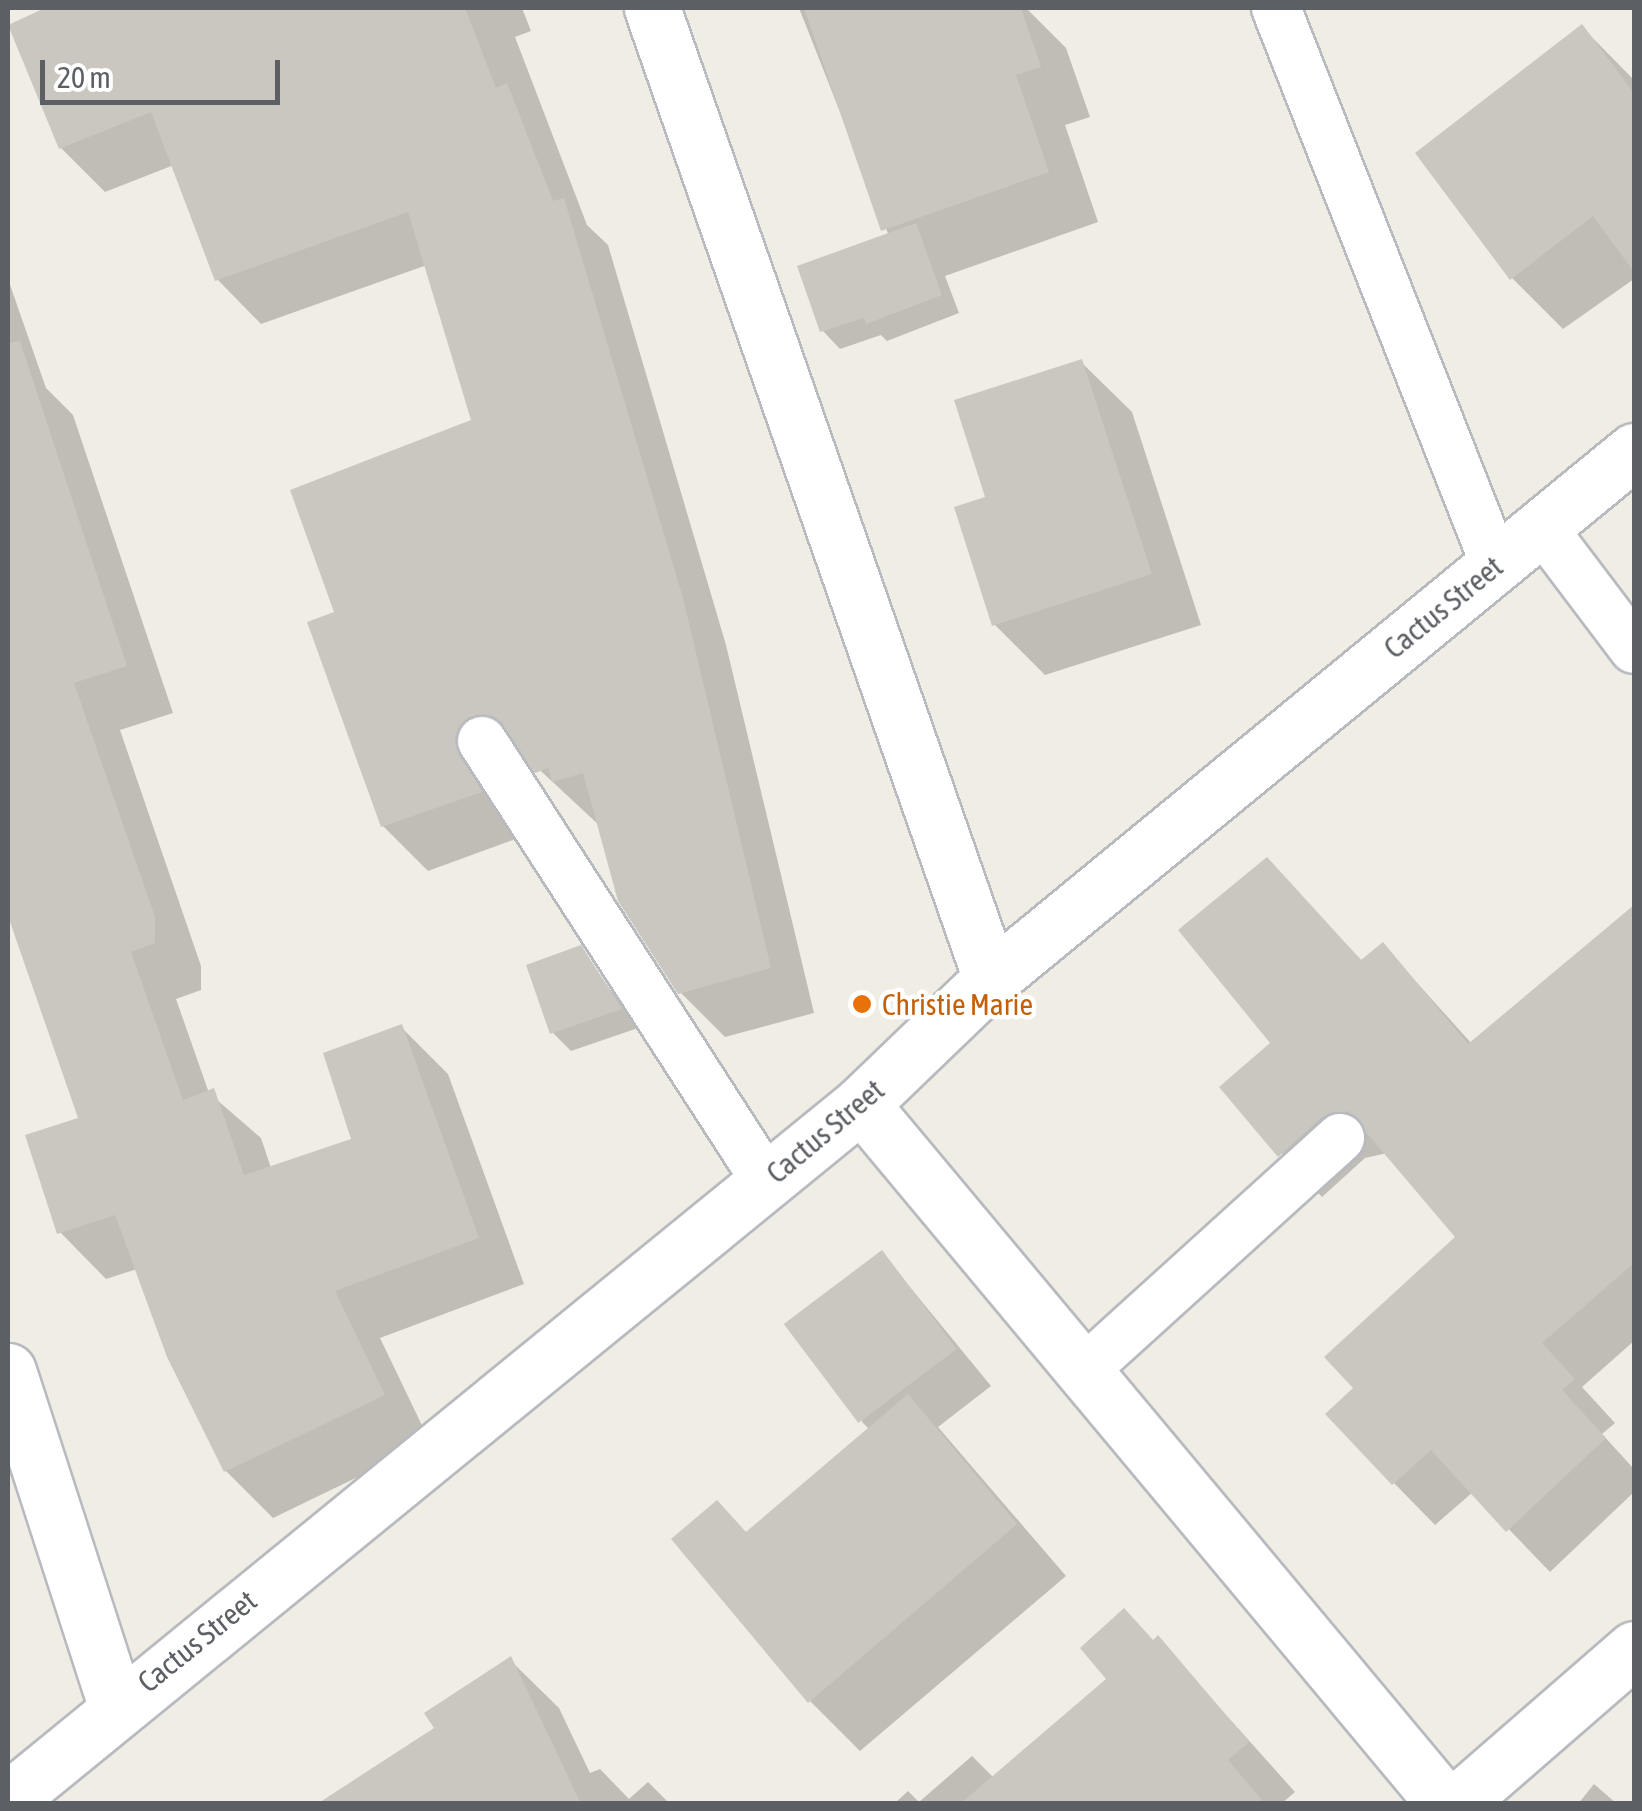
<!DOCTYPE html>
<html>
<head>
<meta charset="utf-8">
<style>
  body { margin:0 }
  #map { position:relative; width:1642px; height:1811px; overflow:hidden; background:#efede4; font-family:"Asap Condensed",sans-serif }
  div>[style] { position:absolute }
  .shadow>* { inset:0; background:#0003 }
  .building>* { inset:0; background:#cac7c1; transform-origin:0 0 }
  .roads { filter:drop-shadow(2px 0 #b7babf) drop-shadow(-2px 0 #b7babf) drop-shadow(0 2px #b7babf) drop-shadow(0 -2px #b7babf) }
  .lane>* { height:48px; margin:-24px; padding:0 24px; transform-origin:24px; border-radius:24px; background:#fff }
  .street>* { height:55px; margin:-27.5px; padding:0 27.5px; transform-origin:27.5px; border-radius:27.5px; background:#fff }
  .secondary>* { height:55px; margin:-27.5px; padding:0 27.5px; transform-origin:27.5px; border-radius:27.5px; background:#fff }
  .dots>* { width:28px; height:28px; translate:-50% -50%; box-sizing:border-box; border:5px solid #fff; border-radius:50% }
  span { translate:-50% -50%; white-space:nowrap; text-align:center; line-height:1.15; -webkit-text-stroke:9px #fff; paint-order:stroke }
  .street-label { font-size:30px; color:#5c6065 }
  .food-label { font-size:30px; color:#c56008 }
  .left { translate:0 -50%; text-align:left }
  .frame { position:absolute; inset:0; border:10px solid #5c6065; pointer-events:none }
  .scale { position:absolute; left:40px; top:60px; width:240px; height:45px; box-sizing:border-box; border:5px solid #5c6065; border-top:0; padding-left:12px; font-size:30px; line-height:35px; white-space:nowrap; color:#5c6065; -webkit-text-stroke:8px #fff; paint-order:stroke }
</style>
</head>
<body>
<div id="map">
  <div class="shadow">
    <i style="clip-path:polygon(52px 8px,522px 8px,531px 31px,515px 37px,587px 225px,608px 245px,726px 645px,814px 1013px,725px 1037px,680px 992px,600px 826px,529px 760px,513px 761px,524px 836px,428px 871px,383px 826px,337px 614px,474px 422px,427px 265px,261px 324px,217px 279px,174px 165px,105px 192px,61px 148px,10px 25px)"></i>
    <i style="clip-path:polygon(799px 8px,1026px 8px,1066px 48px,1090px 117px,1065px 125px,1098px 222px,945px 276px,959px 313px,887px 341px,881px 335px,840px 349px,822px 330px,889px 236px)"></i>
    <i style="clip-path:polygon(1582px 27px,1634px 80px,1634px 279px,1563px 329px,1512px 278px)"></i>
    <i style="clip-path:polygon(8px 279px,46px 388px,73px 415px,173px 713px,120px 730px,201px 966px,201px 990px,176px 999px,209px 1093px,261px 1138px,271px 1168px,354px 1141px,401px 1027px,448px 1074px,524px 1284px,380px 1338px,430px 1442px,273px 1518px,226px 1471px,137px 1269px,106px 1279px,60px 1232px,81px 1120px,8px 900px)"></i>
    <i style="clip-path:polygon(1081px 362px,1132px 412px,1201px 625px,1045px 675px,995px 625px)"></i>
    <i style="clip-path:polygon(1267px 861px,1363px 962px,1383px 945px,1472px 1044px,1634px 909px,1634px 1341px,1582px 1387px,1615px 1423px,1602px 1434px,1634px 1469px,1634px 1492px,1550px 1572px,1473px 1492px,1435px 1525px,1394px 1483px,1357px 1388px,1458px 1237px,1387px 1153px,1365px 1158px,1322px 1197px,1223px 1088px,1274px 1043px)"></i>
    <i style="clip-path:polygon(580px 948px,638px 1028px,571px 1051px,553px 1033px)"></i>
    <i style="clip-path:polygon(882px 1253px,991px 1386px,938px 1427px,1066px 1576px,860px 1751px,810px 1701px,748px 1534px,870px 1430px,862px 1422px)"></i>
    <i style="clip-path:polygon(1158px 1639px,1295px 1792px,1281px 1804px,894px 1804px,908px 1791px,919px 1802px,972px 1756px,994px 1778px)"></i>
    <i style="clip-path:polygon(510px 1660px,559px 1708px,590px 1773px,600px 1769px,629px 1799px,648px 1782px,670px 1804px,357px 1804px)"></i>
    <i style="clip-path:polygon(1594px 1784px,1617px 1804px,1578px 1804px)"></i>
  </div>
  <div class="building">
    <i style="clip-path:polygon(45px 8px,465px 8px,496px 88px,507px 83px,553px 201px,564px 198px,683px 598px,771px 968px,678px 994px,618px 901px,583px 773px,552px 782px,548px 768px,535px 773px,494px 716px,468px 717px,455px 741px,482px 792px,381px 827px,307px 622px,334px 612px,290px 490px,471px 420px,408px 212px,215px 281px,151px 112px,59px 149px,8px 25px)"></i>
    <i style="clip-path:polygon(804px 8px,1021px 8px,1041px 67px,1016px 75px,1049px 172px,881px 231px)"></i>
    <i style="clip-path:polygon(1582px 24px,1634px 93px,1634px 272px,1593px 216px,1510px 280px,1415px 153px)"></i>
    <i style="clip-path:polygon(916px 223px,942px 295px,866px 324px,864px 318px,820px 332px,797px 266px)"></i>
    <i style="clip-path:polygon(20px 341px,127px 666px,74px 683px,155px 917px,155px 943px,131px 952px,183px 1100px,214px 1088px,244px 1175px,351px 1139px,323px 1053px,402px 1024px,479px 1238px,335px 1291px,385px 1395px,224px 1472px,167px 1357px,115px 1215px,57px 1234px,25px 1135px,78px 1118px,8px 916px,8px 343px)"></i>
    <i style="clip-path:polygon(1082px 359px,1152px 574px,992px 626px,954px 507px,985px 497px,954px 400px)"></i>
    <i style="clip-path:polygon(1267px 857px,1361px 960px,1383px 942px,1468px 1044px,1634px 905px,1634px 1263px,1542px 1343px,1575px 1379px,1562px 1390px,1606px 1438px,1506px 1532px,1431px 1450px,1392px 1485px,1325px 1414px,1353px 1388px,1324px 1357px,1455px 1237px,1348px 1111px,1322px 1117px,1278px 1157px,1219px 1087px,1270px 1043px,1178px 930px)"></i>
    <i style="clip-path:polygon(581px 945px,622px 1009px,550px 1034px,526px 965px)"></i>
    <i style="left:882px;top:1250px;width:124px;height:123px;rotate:53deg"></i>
    <i style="clip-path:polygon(908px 1394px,1017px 1524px,808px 1703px,671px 1539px,717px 1500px,746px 1532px)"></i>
    <i style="clip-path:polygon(1124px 1608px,1153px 1640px,1158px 1635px,1249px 1742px,1228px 1760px,1265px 1804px,960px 1804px,1106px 1679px,1080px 1648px)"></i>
    <i style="clip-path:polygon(511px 1656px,581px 1804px,317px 1804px,434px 1728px,424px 1713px)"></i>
  </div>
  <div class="roads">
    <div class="lane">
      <i style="left:1276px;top:8px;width:598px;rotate:68.5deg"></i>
      <i style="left:1541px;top:526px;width:154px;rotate:52.9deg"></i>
      <i style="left:482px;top:741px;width:524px;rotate:57.16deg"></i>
      <i style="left:1083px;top:1371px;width:347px;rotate:-42.2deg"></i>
    </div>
    <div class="street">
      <i style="left:652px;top:8px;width:1028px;rotate:70.75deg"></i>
      <i style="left:861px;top:1104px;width:912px;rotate:50.16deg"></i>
      <i style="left:8px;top:1371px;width:352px;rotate:72.1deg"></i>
      <i style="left:1456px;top:1804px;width:236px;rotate:-41deg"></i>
    </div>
    <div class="secondary">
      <i style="left:8px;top:1800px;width:1101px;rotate:-39.21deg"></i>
      <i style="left:861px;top:1104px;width:180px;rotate:-43.9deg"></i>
      <i style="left:991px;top:979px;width:832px;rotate:-39.39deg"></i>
    </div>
  </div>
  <div class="dots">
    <i style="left:862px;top:1004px;background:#e8710a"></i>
  </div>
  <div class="street-label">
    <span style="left:1443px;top:607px;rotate:-39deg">Cactus Street</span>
    <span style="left:825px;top:1131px;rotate:-40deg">Cactus Street</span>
    <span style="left:197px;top:1641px;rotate:-39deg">Cactus Street</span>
  </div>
  <div class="food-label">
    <span class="left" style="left:882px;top:1004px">Christie Marie</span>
  </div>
  <div class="frame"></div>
  <div class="scale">20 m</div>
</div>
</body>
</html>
